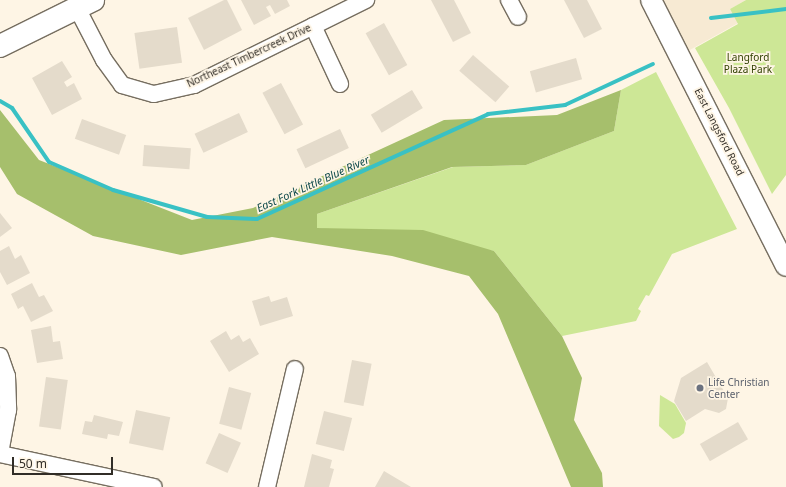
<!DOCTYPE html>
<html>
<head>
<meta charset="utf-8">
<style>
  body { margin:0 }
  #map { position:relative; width:786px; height:487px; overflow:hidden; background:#fef5e5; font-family:"Noto Sans",sans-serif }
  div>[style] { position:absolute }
  .built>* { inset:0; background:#f7ead3 }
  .green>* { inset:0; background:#cde796 }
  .forest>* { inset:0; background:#a6bf6c }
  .stream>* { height:4px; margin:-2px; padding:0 2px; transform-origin:2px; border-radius:2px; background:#39c1c4 }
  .building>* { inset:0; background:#e4dbcb; transform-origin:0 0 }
  .roads { filter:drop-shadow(1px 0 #766e60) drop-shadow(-1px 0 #766e60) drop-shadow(0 1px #766e60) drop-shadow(0 -1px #766e60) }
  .minor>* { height:16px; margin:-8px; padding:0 8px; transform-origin:8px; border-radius:8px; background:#fff }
  .tertiary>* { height:20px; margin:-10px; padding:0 10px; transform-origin:10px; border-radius:10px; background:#fff }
  .secondary>* { height:22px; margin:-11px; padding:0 11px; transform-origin:11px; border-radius:11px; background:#fff }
  .dots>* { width:11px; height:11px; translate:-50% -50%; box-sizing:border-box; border:2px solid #fef5e5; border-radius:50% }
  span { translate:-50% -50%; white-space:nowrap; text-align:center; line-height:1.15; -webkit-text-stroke:3.5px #fef5e5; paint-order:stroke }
  .street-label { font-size:10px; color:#312d27 }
  .park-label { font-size:10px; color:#314000 }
  .worship-label { font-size:10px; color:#5b616d }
  .left { translate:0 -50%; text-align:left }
  .water-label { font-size:11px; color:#0f4a4b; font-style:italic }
  .scale { position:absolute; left:12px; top:457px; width:101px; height:18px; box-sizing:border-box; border:2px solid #312d27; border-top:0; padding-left:5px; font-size:12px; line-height:14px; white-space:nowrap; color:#312d27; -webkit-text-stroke:3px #fef5e5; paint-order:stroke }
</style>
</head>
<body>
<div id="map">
  <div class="built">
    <i style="clip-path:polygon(661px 0,746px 0,730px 9px,738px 23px,688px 51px)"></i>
  </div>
  <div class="green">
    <i style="clip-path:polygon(746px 0,786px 0,786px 175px,772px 194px,729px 108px,695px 48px,738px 24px,730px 9px)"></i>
    <i style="clip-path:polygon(656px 72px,737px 229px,672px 254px,649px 296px,646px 295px,638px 309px,641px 311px,636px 321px,562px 336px,494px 251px,317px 228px,317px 214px,453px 167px,526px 165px,614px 131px,621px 90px)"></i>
    <i style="clip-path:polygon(660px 395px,675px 404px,686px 423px,684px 433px,679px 437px,673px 439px,659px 426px)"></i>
  </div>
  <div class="forest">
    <i style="clip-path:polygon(621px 90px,614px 131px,526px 165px,452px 167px,317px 214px,317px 228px,423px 230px,494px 251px,562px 336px,582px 378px,574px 420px,602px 473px,603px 487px,571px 487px,498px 314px,469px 276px,392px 256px,272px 237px,181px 255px,93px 236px,17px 194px,0 167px,0 110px,39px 160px,192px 220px,253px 208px,444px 120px,557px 115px)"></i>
  </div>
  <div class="stream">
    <i style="left:711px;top:18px;width:76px;rotate:-6.8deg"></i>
    <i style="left:0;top:101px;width:14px;rotate:30deg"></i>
    <i style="left:12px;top:108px;width:65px;rotate:55.6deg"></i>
    <i style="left:49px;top:162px;width:70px;rotate:23.6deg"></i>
    <i style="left:113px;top:190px;width:98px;rotate:16deg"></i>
    <i style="left:207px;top:217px;width:50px;rotate:2.3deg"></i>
    <i style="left:257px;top:219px;width:254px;rotate:-24.4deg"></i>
    <i style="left:488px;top:114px;width:78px;rotate:-6.7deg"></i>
    <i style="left:565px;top:105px;width:97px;rotate:-25deg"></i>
  </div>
  <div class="building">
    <i style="clip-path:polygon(224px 0,227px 0,242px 30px,204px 50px,188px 18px)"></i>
    <i style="clip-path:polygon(241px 0,287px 0,290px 6px,275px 14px,270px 5px,266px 7px,271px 16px,254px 25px)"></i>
    <i style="clip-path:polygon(431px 0,454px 0,471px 33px,453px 42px)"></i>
    <i style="clip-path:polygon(564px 0,587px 0,602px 29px,584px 38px)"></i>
    <i style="left:384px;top:23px;width:48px;height:21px;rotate:61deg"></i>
    <i style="left:177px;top:27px;width:36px;height:43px;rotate:82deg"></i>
    <i style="left:473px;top:55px;width:48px;height:21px;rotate:41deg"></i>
    <i style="left:576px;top:58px;width:22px;height:48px;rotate:74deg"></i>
    <i style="clip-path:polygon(62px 61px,72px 77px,64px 82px,67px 87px,74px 83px,82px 99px,52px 115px,32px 78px)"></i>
    <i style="left:281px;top:83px;width:47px;height:21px;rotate:62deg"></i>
    <i style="left:412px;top:90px;width:21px;height:48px;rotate:59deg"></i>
    <i style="left:239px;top:113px;width:21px;height:49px;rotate:65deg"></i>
    <i style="left:82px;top:119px;width:47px;height:21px;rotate:20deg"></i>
    <i style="left:340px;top:129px;width:21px;height:48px;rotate:65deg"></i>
    <i style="left:144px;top:145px;width:47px;height:21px;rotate:4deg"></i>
    <i style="clip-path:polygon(0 213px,12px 228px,0 237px)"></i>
    <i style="clip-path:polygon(9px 246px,15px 259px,21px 255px,30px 273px,7px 285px,0 272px,0 251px)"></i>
    <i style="clip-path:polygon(32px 283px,39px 297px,44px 295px,53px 311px,31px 322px,23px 306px,18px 309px,11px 294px)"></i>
    <i style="clip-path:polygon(269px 296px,271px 302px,287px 297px,293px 316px,260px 326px,252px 301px)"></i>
    <i style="clip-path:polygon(51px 326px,53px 342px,60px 341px,63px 359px,37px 363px,31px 330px)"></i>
    <i style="clip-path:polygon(226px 331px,231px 340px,239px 335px,243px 342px,250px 338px,259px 354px,229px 372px,210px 341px)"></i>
    <i style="left:352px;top:360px;width:20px;height:43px;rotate:11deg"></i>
    <i style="clip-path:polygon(707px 362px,728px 398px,726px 409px,719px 413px,705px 409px,686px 421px,674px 401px,681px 378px)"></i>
    <i style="left:46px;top:377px;width:22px;height:50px;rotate:8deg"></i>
    <i style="left:229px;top:387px;width:23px;height:38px;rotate:15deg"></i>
    <i style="left:136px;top:410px;width:35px;height:34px;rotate:12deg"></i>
    <i style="left:324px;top:411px;width:29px;height:34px;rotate:14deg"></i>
    <i style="clip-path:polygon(94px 415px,123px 422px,119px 436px,108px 434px,107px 439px,82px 434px,85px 421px,92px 422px)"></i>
    <i style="left:738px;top:422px;width:20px;height:44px;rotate:60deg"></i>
    <i style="left:219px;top:433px;width:24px;height:33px;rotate:24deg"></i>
    <i style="clip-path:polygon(312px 454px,332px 460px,330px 468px,334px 469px,329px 487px,304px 487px)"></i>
    <i style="clip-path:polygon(384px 471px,411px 487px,375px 487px)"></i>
  </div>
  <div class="roads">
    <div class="minor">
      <i style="left:509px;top:0;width:19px;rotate:62deg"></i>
      <i style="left:77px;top:8px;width:59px;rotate:62.6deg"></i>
      <i style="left:104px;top:60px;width:31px;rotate:54deg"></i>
      <i style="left:122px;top:85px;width:33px;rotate:16deg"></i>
      <i style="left:154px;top:94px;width:41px;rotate:-12.7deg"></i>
      <i style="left:194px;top:85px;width:192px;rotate:-26.3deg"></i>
      <i style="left:313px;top:26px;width:64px;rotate:65deg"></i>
      <i style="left:0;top:356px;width:21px;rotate:71deg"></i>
      <i style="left:7px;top:376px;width:34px;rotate:88deg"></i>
      <i style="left:8px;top:410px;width:44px;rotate:100.5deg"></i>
      <i style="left:0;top:454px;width:157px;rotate:12.1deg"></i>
      <i style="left:267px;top:487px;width:121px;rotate:-76.7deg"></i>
    </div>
    <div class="tertiary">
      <i style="left:651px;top:0;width:298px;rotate:63.1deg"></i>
    </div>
    <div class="secondary">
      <i style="left:0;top:46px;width:104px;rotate:-26.3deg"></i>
    </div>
  </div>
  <div class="dots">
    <i style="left:700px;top:388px;background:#6b7280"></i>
  </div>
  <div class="street-label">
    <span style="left:249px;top:56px;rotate:-25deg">Northeast Timbercreek Drive</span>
    <span style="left:719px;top:132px;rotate:63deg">East Langsford Road</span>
  </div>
  <div class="park-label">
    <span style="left:748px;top:63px">Langford<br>Plaza Park</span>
  </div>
  <div class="worship-label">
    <span class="left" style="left:708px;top:388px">Life Christian<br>Center</span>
  </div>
  <div class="water-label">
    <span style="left:313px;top:184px;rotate:-24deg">East Fork Little Blue River</span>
  </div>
  <div class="scale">50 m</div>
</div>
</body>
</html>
